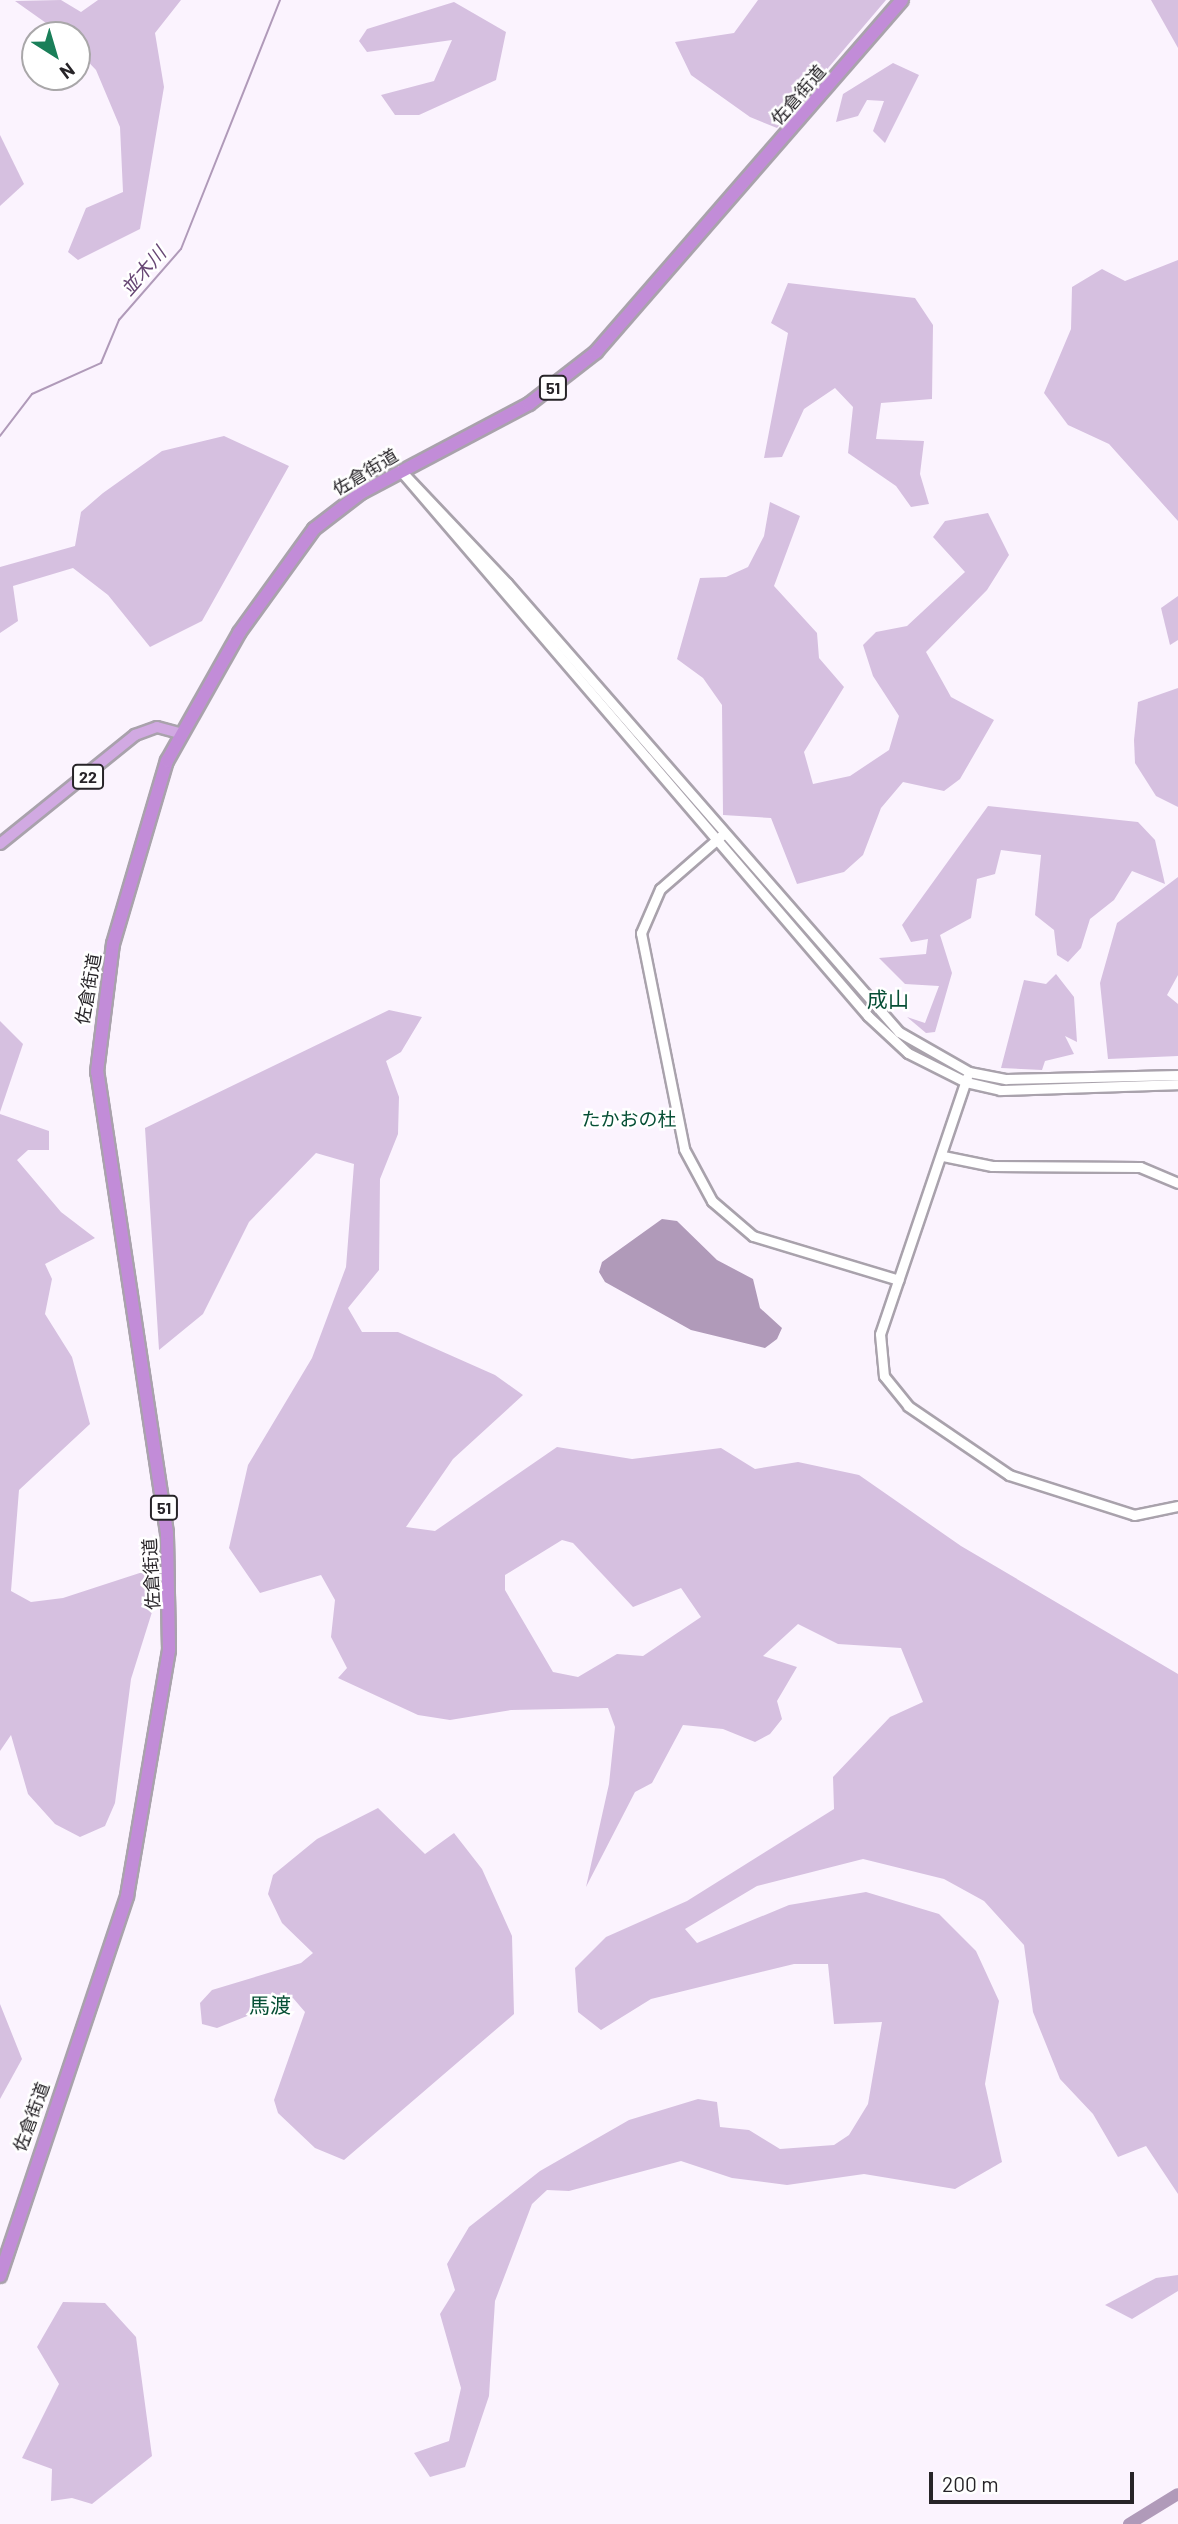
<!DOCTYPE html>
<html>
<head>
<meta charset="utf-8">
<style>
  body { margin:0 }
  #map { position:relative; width:1178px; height:2524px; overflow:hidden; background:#fbf3fe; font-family:Barlow,"Noto Sans JP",sans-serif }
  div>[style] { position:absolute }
  .green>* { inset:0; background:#d6c0e0 }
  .water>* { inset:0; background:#b09ab9 }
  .stream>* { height:2px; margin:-1px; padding:0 1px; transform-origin:1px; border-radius:1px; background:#b09ab9 }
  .river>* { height:12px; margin:-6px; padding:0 6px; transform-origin:6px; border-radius:6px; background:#b09ab9 }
  .roads { filter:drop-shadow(2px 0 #a9a2ac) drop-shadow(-2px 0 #a9a2ac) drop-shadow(0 2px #a9a2ac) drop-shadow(0 -2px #a9a2ac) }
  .tertiary>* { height:9px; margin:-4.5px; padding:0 4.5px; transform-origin:4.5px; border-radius:4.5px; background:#fff }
  .primary>* { height:10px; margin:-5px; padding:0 5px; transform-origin:5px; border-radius:5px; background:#d1a9e2 }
  .trunk>* { height:12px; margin:-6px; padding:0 6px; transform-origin:6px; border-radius:6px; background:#c28cd8 }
  span { translate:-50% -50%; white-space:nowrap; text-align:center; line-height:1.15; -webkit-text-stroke:5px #fff; paint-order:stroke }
  .shield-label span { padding:2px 5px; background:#fff; border:2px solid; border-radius:5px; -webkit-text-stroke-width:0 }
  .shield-label { font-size:16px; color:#272428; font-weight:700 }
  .street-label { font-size:18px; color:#272428 }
  .water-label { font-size:19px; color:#674774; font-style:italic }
  .neighbourhood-label { font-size:19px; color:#064f35 }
  .quarter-label { font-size:21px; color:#064f35 }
  .north { position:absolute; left:21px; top:21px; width:70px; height:70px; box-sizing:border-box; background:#fff; border:2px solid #a9a7a9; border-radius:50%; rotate:143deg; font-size:19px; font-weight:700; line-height:28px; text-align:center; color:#272428 }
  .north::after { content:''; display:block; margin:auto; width:24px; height:32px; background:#1a7f59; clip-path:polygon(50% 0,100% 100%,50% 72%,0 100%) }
  .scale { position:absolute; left:929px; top:2472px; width:205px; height:32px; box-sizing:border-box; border:4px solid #272428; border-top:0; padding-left:9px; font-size:21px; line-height:24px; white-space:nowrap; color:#272428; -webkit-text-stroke:5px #fff; paint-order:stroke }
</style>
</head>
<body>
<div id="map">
  <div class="green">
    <i style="clip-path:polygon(61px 0,81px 12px,98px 0,181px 0,155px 33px,164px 87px,140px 229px,78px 260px,68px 252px,86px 208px,123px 192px,120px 127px,96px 70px,77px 50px,77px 35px,63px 35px,15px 1px)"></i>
    <i style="clip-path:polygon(758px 0,886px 0,777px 128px,750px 117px,691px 75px,675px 42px,734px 33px)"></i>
    <i style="clip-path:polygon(1151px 0,1178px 0,1178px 48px)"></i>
    <i style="clip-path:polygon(454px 2px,506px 32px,496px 80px,419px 115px,395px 115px,381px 95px,434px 81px,452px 40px,367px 52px,359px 41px,367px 29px)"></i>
    <i style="clip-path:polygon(893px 63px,919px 75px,885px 143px,873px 131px,884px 101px,867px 100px,858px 116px,836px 122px,843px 94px)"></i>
    <i style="clip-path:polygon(0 135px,24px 184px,0 206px)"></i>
    <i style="clip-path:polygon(1178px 260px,1178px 521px,1109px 444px,1068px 425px,1044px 393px,1071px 329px,1072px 287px,1102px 269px,1125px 281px)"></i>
    <i style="clip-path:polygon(788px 283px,915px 298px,933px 325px,932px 399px,881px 403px,876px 439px,924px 441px,920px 474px,929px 504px,911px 507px,896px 486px,848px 453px,853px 407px,835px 388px,804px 409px,782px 457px,764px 458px,788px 333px,771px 323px)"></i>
    <i style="clip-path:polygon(224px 436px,289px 466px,202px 621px,150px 647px,108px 595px,73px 568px,13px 586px,18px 621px,0 633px,0 567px,75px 546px,81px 512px,103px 493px,162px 451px)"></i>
    <i style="clip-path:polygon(770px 502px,800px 516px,774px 586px,817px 633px,819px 658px,844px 687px,804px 752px,813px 784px,850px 776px,889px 750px,899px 716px,873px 676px,863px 645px,876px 632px,907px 626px,965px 572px,933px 537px,945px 521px,988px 513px,1009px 555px,987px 590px,926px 652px,951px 697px,994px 720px,960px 779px,944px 791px,903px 782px,881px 808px,863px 855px,844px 872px,797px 884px,771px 818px,723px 815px,722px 705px,703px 678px,677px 659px,700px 578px,726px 577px,748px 567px,764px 536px)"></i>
    <i style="clip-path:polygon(1178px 596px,1178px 640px,1170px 645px,1161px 608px)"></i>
    <i style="clip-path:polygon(1178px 688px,1178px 807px,1156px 796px,1135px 763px,1134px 740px,1138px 702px)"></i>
    <i style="clip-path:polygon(988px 806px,1138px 822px,1155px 840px,1165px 884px,1132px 871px,1114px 900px,1090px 919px,1081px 948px,1068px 962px,1057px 955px,1054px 930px,1035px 915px,1041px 855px,1001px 850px,995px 874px,977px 879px,971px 918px,940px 935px,952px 973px,935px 1032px,926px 1033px,907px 1017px,925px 1023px,939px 986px,905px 984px,879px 958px,926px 954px,928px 939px,911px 942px,902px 925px)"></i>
    <i style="clip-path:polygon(1178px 877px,1178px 975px,1167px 995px,1178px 1004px,1178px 1056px,1108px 1059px,1100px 983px,1117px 923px)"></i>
    <i style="clip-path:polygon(1056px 974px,1074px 997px,1077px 1042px,1065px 1036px,1074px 1054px,1045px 1061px,1042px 1070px,1001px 1068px,1024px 980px,1046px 984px)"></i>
    <i style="clip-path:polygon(evenodd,389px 1010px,422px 1017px,401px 1052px,386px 1061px,399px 1097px,398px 1134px,380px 1179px,379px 1270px,348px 1308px,362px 1332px,398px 1332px,495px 1375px,523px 1395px,453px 1459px,406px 1527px,435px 1531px,557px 1447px,632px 1459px,721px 1448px,755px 1469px,798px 1462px,859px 1475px,961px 1546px,1178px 1674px,1178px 2194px,1146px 2146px,1118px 2157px,1093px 2114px,1060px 2079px,1033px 2012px,1024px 1945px,984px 1901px,944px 1879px,863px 1859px,757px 1886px,685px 1929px,697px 1943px,789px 1905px,866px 1892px,939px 1914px,976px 1951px,999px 2001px,985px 2084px,1002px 2162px,955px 2189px,864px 2174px,787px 2185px,732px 2178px,681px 2161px,569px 2191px,547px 2190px,532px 2204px,495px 2301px,489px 2396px,465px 2467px,430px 2477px,414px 2453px,449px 2441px,461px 2388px,440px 2314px,455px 2290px,447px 2264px,469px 2227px,540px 2171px,629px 2120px,698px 2099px,717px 2102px,720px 2127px,749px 2130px,780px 2149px,834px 2145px,849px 2135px,868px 2104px,882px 2022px,834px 2024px,828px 1964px,794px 1964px,651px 1999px,601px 2030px,578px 2012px,575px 1968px,606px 1937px,687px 1901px,834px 1809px,833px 1777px,890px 1717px,923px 1702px,901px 1648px,838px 1644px,798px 1624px,763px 1656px,797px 1667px,777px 1701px,782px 1719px,770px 1734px,755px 1742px,723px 1729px,683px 1725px,652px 1783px,635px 1792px,586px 1887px,609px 1784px,615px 1727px,608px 1708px,511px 1710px,450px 1720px,418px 1715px,338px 1678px,347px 1668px,331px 1637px,335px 1600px,321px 1575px,260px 1593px,229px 1548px,248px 1465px,312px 1358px,346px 1267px,354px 1164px,316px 1153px,249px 1222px,203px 1314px,159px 1350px,145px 1128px,389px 1010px,562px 1540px,573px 1543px,633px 1607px,681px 1588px,701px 1617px,643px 1656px,617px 1654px,578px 1677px,553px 1672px,505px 1590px,505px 1575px,562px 1540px)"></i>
    <i style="clip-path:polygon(0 1021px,23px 1044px,0 1112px)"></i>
    <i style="clip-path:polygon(0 1114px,49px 1131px,49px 1150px,28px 1150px,17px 1160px,61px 1212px,95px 1238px,45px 1264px,52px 1279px,45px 1314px,72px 1357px,90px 1424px,19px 1490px,11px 1591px,31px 1602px,63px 1598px,155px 1568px,152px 1612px,131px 1679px,115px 1803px,105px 1826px,80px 1837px,55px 1824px,28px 1794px,11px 1735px,0 1751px)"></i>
    <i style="clip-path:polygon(378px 1808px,425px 1854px,454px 1833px,482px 1869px,512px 1936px,514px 2014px,344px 2160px,315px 2148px,278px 2113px,274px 2100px,305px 2012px,293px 1998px,217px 2028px,202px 2024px,200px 2003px,212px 1990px,301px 1963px,313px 1953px,282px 1923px,268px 1894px,273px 1875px,317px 1839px)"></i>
    <i style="clip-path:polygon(0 2004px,22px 2059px,0 2099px)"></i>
    <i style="clip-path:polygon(1178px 2275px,1178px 2291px,1132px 2319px,1105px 2305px,1156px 2278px)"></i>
    <i style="clip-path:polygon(63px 2302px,105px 2303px,136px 2337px,152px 2456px,92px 2504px,72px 2498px,51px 2501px,52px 2469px,22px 2458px,59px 2384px,37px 2347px)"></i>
  </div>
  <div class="water">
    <i style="clip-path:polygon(662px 1219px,677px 1221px,717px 1260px,753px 1279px,760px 1308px,782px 1328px,777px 1339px,765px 1348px,691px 1330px,605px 1282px,599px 1272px,602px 1262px)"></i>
  </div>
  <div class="stream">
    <i style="left:0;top:436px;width:53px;rotate:-52.7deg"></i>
    <i style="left:32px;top:394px;width:76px;rotate:-24.2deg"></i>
    <i style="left:101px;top:363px;width:47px;rotate:-67.3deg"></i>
    <i style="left:119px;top:320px;width:94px;rotate:-48.9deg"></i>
    <i style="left:181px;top:249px;width:268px;rotate:-68.3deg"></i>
  </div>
  <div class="river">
    <i style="left:1129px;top:2524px;width:57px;rotate:-31.5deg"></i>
  </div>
  <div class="roads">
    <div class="tertiary">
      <i style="left:400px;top:470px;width:719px;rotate:49.4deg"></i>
      <i style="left:868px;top:1016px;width:54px;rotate:42.8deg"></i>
      <i style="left:908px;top:1053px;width:65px;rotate:26.6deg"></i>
      <i style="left:966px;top:1082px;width:35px;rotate:13deg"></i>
      <i style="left:1000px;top:1090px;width:178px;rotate:-1.9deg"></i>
      <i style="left:404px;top:474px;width:150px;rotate:46.6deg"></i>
      <i style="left:507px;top:583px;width:596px;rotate:48.88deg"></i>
      <i style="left:899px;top:1032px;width:81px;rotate:29.7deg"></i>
      <i style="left:969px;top:1072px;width:38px;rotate:11deg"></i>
      <i style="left:1006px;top:1079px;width:172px;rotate:-1.3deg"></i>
      <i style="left:722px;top:835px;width:82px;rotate:138.9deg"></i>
      <i style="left:660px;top:889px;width:48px;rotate:113.4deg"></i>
      <i style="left:641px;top:933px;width:220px;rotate:78.7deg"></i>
      <i style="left:684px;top:1149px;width:59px;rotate:61.7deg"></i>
      <i style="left:712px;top:1201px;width:54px;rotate:40.5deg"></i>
      <i style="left:753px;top:1236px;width:152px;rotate:16.8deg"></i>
      <i style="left:967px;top:1077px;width:271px;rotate:108.7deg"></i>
      <i style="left:880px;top:1334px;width:42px;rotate:84.6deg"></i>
      <i style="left:884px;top:1376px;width:38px;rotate:51deg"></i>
      <i style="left:908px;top:1406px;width:122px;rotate:34.3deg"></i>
      <i style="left:1009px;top:1475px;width:131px;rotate:17.7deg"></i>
      <i style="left:1134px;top:1515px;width:45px;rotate:-11.6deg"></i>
      <i style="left:943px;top:1156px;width:50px;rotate:11.5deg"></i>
      <i style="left:992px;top:1166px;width:148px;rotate:0.4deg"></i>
      <i style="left:1140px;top:1167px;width:41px;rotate:22.8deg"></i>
    </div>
    <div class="primary">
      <i style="left:0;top:844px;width:174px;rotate:-38.9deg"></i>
      <i style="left:135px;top:735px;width:23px;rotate:-20deg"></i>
      <i style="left:157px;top:727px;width:24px;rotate:15deg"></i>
    </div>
    <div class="trunk">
      <i style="left:0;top:2276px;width:401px;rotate:-71.5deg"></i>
      <i style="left:127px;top:1896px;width:250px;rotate:-80.3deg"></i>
      <i style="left:169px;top:1650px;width:117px;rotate:-91deg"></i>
      <i style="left:167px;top:1533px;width:466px;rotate:-98.6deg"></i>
      <i style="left:97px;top:1072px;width:129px;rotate:-82.9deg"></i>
      <i style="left:113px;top:944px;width:191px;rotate:-73.6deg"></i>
      <i style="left:167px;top:761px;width:147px;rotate:-60.6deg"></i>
      <i style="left:239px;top:633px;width:128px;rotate:-54.2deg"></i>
      <i style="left:314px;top:529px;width:59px;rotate:-37.5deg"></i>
      <i style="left:361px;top:493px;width:190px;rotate:-27.9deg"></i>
      <i style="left:529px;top:404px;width:85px;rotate:-37.8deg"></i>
      <i style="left:596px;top:352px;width:466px;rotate:-49deg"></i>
    </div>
  </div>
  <div class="shield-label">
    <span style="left:553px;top:388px">51</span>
    <span style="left:88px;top:777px">22</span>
    <span style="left:164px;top:1508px">51</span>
  </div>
  <div class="street-label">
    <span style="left:798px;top:95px;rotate:-49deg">佐倉街道</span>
    <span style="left:365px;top:472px;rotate:-31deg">佐倉街道</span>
    <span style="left:88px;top:989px;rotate:-80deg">佐倉街道</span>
    <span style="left:151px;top:1574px;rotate:-93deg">佐倉街道</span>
    <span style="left:31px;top:2117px;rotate:-70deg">佐倉街道</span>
  </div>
  <div class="water-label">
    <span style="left:143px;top:271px;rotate:-49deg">並木川</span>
  </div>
  <div class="neighbourhood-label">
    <span style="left:629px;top:1119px">たかおの杜</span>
  </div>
  <div class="quarter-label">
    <span style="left:888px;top:999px">成山</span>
    <span style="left:270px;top:2005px">馬渡</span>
  </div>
  <div class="north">N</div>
  <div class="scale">200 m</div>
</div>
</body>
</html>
